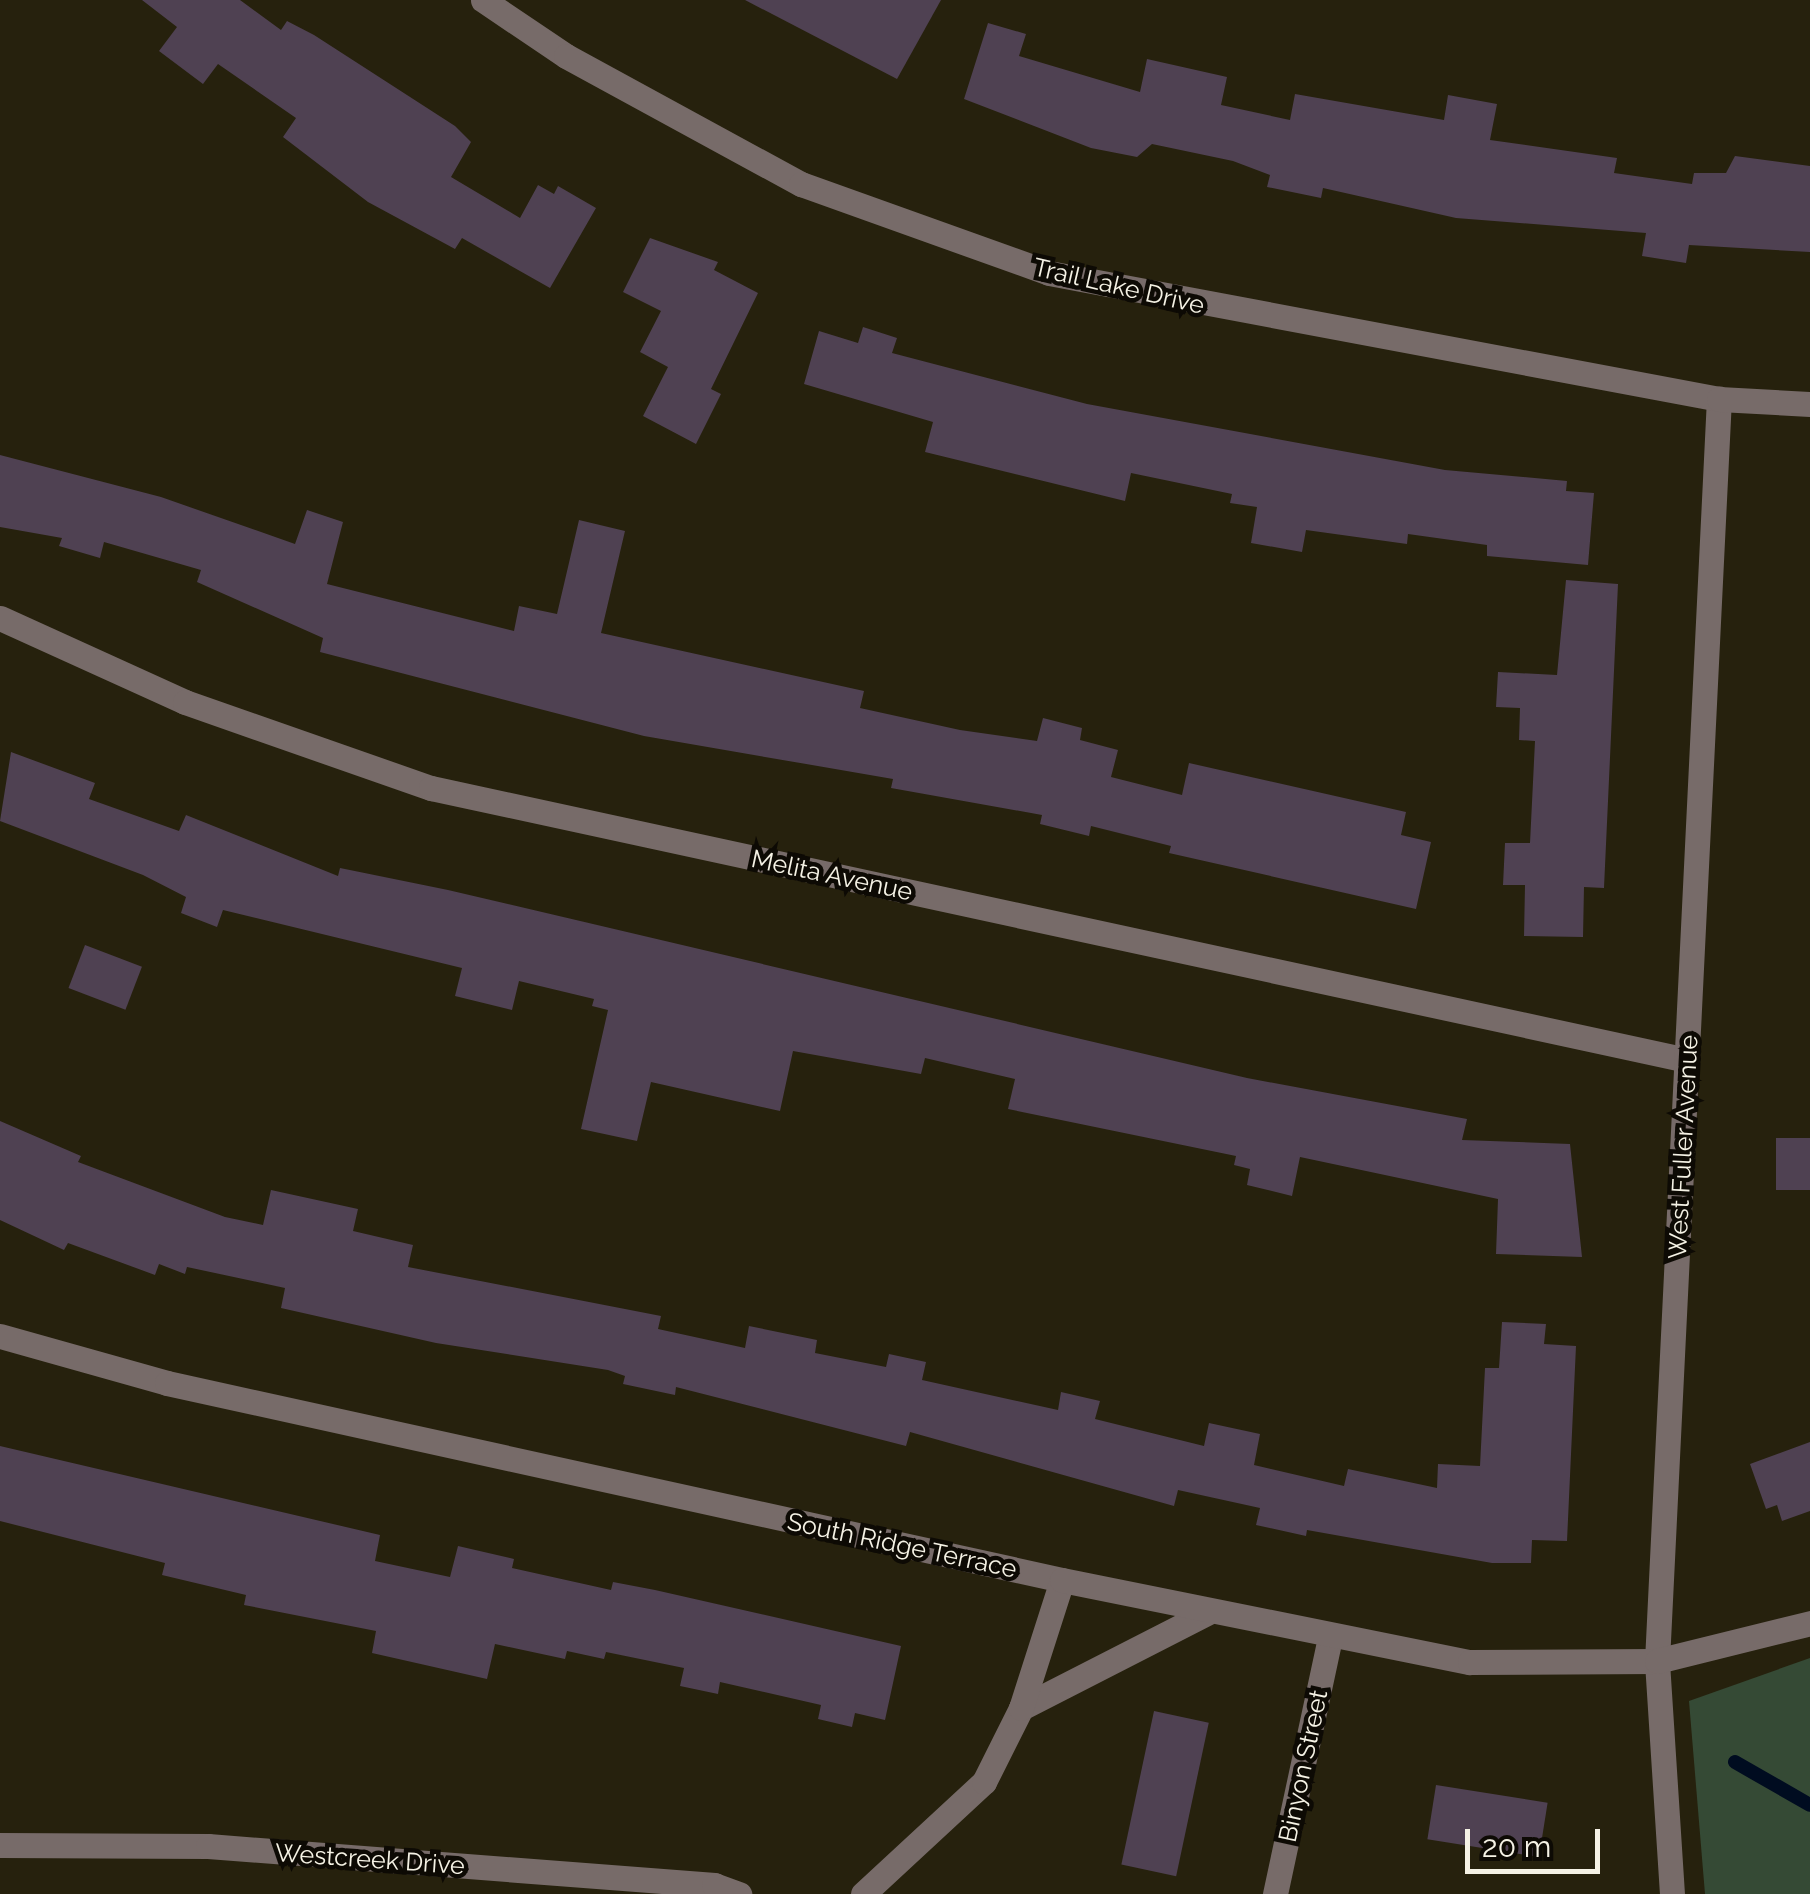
<!DOCTYPE html>
<html>
<head>
<meta charset="utf-8">
<style>
  body { margin:0 }
  #map { position:relative; width:1810px; height:1894px; overflow:hidden; background:#26210d; font-family:Raleway,sans-serif }
  div>[style] { position:absolute }
  .green>* { inset:0; background:#354a35 }
  .stream>* { height:14px; margin:-7px; padding:0 7px; transform-origin:7px; border-radius:7px; background:#000c20 }
  .building>* { inset:0; background:#4f4152; transform-origin:0 0 }
  .minor>* { height:25px; margin:-12.5px; padding:0 12.5px; transform-origin:12.5px; border-radius:12.5px; background:#776b69 }
  .tertiary>* { height:25px; margin:-12.5px; padding:0 12.5px; transform-origin:12.5px; border-radius:12.5px; background:#776b69 }
  span { translate:-50% -50%; white-space:nowrap; text-align:center; line-height:1.15; -webkit-text-stroke:9px #0d0a04; paint-order:stroke }
  .street-label { font-size:25px; color:#f5f2e5 }
  .scale { position:absolute; left:1465px; top:1829px; width:135px; height:45px; box-sizing:border-box; border:5px solid #f5f2e5; border-top:0; padding-left:12px; font-size:30px; line-height:35px; white-space:nowrap; color:#f5f2e5; -webkit-text-stroke:8px #0d0a04; paint-order:stroke }
</style>
</head>
<body>
<div id="map">
  <div class="green">
    <i style="clip-path:polygon(1810px 1658px,1810px 1894px,1705px 1894px,1689px 1701px)"></i>
  </div>
  <div class="stream">
    <i style="left:1735px;top:1762px;width:86px;rotate:29.8deg"></i>
  </div>
  <div class="building">
    <i style="clip-path:polygon(142px 0,240px 0,281px 30px,287px 21px,314px 35px,455px 126px,471px 142px,451px 177px,520px 218px,538px 185px,554px 194px,558px 186px,596px 208px,550px 288px,462px 238px,455px 249px,368px 202px,283px 137px,296px 118px,218px 64px,203px 84px,159px 51px,177px 27px)"></i>
    <i style="clip-path:polygon(745px 0,941px 0,897px 79px)"></i>
    <i style="clip-path:polygon(988px 23px,1026px 34px,1019px 56px,1140px 92px,1147px 59px,1227px 77px,1221px 105px,1290px 120px,1295px 94px,1444px 120px,1448px 95px,1497px 104px,1490px 140px,1617px 158px,1614px 173px,1692px 184px,1694px 173px,1726px 173px,1735px 156px,1810px 166px,1810px 252px,1689px 245px,1686px 263px,1642px 256px,1646px 233px,1456px 218px,1323px 188px,1321px 198px,1267px 187px,1270px 175px,1233px 161px,1152px 144px,1137px 157px,1091px 148px,964px 99px)"></i>
    <i style="clip-path:polygon(650px 238px,718px 262px,714px 270px,758px 293px,711px 389px,721px 394px,696px 444px,643px 416px,668px 367px,640px 352px,661px 311px,623px 292px)"></i>
    <i style="clip-path:polygon(863px 327px,897px 338px,892px 353px,1087px 404px,1445px 470px,1567px 481px,1566px 491px,1594px 493px,1588px 565px,1487px 556px,1487px 545px,1408px 534px,1407px 544px,1306px 530px,1302px 552px,1251px 543px,1257px 507px,1230px 503px,1232px 494px,1131px 473px,1125px 501px,925px 452px,933px 422px,804px 384px,819px 331px,858px 343px)"></i>
    <i style="clip-path:polygon(0 455px,161px 497px,295px 544px,307px 510px,343px 522px,327px 584px,514px 631px,519px 606px,557px 614px,579px 520px,625px 531px,601px 633px,864px 691px,860px 708px,960px 730px,1037px 741px,1043px 718px,1082px 728px,1080px 740px,1118px 750px,1111px 777px,1182px 795px,1189px 763px,1406px 812px,1401px 835px,1431px 842px,1416px 909px,1169px 853px,1171px 846px,1091px 826px,1089px 836px,1040px 824px,1042px 815px,891px 788px,893px 779px,644px 736px,320px 652px,323px 638px,197px 582px,201px 570px,104px 542px,100px 558px,59px 546px,62px 538px,0 527px)"></i>
    <i style="clip-path:polygon(1566px 580px,1618px 584px,1604px 888px,1584px 887px,1583px 937px,1524px 936px,1525px 885px,1503px 885px,1505px 843px,1530px 843px,1535px 741px,1519px 740px,1520px 708px,1496px 707px,1498px 672px,1557px 675px)"></i>
    <i style="clip-path:polygon(11px 752px,95px 783px,89px 799px,179px 831px,186px 815px,338px 876px,340px 868px,448px 890px,1247px 1078px,1467px 1119px,1462px 1140px,1570px 1144px,1582px 1257px,1496px 1254px,1498px 1199px,1300px 1157px,1292px 1196px,1247px 1185px,1250px 1169px,1234px 1165px,1236px 1156px,1008px 1109px,1015px 1079px,925px 1058px,921px 1074px,793px 1051px,780px 1111px,651px 1082px,637px 1141px,581px 1129px,608px 1010px,592px 1006px,594px 999px,519px 981px,512px 1010px,455px 996px,462px 968px,223px 910px,217px 927px,181px 913px,186px 897px,143px 875px,0 821px)"></i>
    <i style="left:85px;top:945px;width:61px;height:46px;rotate:21deg"></i>
    <i style="clip-path:polygon(0 1121px,81px 1156px,78px 1162px,225px 1217px,263px 1225px,271px 1190px,358px 1209px,353px 1231px,413px 1245px,408px 1267px,661px 1316px,658px 1329px,745px 1348px,749px 1326px,817px 1340px,815px 1353px,886px 1367px,889px 1354px,926px 1362px,922px 1380px,1058px 1410px,1061px 1392px,1100px 1401px,1095px 1419px,1204px 1446px,1209px 1423px,1260px 1434px,1254px 1465px,1344px 1486px,1348px 1469px,1437px 1488px,1438px 1464px,1480px 1466px,1485px 1368px,1499px 1368px,1502px 1322px,1546px 1324px,1544px 1344px,1576px 1346px,1567px 1541px,1532px 1540px,1531px 1563px,1492px 1563px,1307px 1530px,1306px 1536px,1256px 1525px,1260px 1508px,1178px 1490px,1174px 1506px,910px 1432px,906px 1446px,676px 1387px,675px 1395px,623px 1384px,625px 1376px,608px 1370px,436px 1343px,281px 1308px,285px 1288px,187px 1267px,185px 1274px,159px 1264px,155px 1275px,68px 1243px,64px 1250px,0 1220px)"></i>
    <i style="left:1776px;top:1138px;width:34px;height:52px"></i>
    <i style="clip-path:polygon(1810px 1442px,1810px 1511px,1782px 1521px,1777px 1505px,1766px 1509px,1750px 1464px)"></i>
    <i style="clip-path:polygon(0 1446px,380px 1535px,375px 1561px,450px 1577px,458px 1546px,514px 1559px,512px 1568px,611px 1590px,613px 1582px,655px 1590px,901px 1646px,885px 1720px,855px 1713px,852px 1727px,818px 1719px,821px 1705px,720px 1682px,718px 1694px,680px 1686px,684px 1668px,606px 1652px,604px 1659px,567px 1651px,565px 1659px,495px 1644px,487px 1679px,372px 1653px,376px 1631px,244px 1605px,246px 1595px,162px 1575px,165px 1563px,0 1521px)"></i>
    <i style="left:1154px;top:1711px;width:56px;height:157px;rotate:12deg"></i>
    <i style="left:1436px;top:1785px;width:113px;height:55px;rotate:9deg"></i>
  </div>
  <div class="minor">
    <i style="left:0;top:618px;width:203px;rotate:24.4deg"></i>
    <i style="left:185px;top:702px;width:261px;rotate:19.3deg"></i>
    <i style="left:431px;top:788px;width:1285px;rotate:12.22deg"></i>
    <i style="left:0;top:1336px;width:173px;rotate:15.7deg"></i>
    <i style="left:167px;top:1383px;width:916px;rotate:12.41deg"></i>
    <i style="left:1275px;top:1894px;width:262px;rotate:-77.9deg"></i>
    <i style="left:1672px;top:1894px;width:233px;rotate:-93.7deg"></i>
    <i style="left:1657px;top:1661px;width:1264px;rotate:-87.19deg"></i>
  </div>
  <div class="tertiary">
    <i style="left:483px;top:0;width:100px;rotate:34deg"></i>
    <i style="left:566px;top:56px;width:268px;rotate:28.6deg"></i>
    <i style="left:801px;top:184px;width:263px;rotate:19.7deg"></i>
    <i style="left:1049px;top:273px;width:682px;rotate:10.65deg"></i>
    <i style="left:1719px;top:399px;width:91px;rotate:3.1deg"></i>
    <i style="left:1021px;top:1708px;width:209px;rotate:-27.1deg"></i>
    <i style="left:0;top:1845px;width:208px;rotate:0.3deg"></i>
    <i style="left:208px;top:1846px;width:508px;rotate:4.41deg"></i>
    <i style="left:714px;top:1885px;width:27px;rotate:20deg"></i>
    <i style="left:863px;top:1894px;width:165px;rotate:-42.8deg"></i>
    <i style="left:984px;top:1782px;width:83px;rotate:-63.4deg"></i>
    <i style="left:1021px;top:1708px;width:134px;rotate:-72.2deg"></i>
    <i style="left:1062px;top:1580px;width:416px;rotate:11.4deg"></i>
    <i style="left:1470px;top:1662px;width:187px;rotate:-0.3deg"></i>
    <i style="left:1657px;top:1661px;width:158px;rotate:-13.9deg"></i>
  </div>
  <div class="street-label">
    <span style="left:1119px;top:286px;rotate:13deg">Trail Lake Drive</span>
    <span style="left:832px;top:875px;rotate:12deg">Melita Avenue</span>
    <span style="left:1683px;top:1147px;rotate:-87deg">West Fuller Avenue</span>
    <span style="left:902px;top:1545px;rotate:12deg">South Ridge Terrace</span>
    <span style="left:1303px;top:1766px;rotate:-78deg">Binyon Street</span>
    <span style="left:370px;top:1859px;rotate:4deg">Westcreek Drive</span>
  </div>
  <div class="scale">20 m</div>
</div>
</body>
</html>
